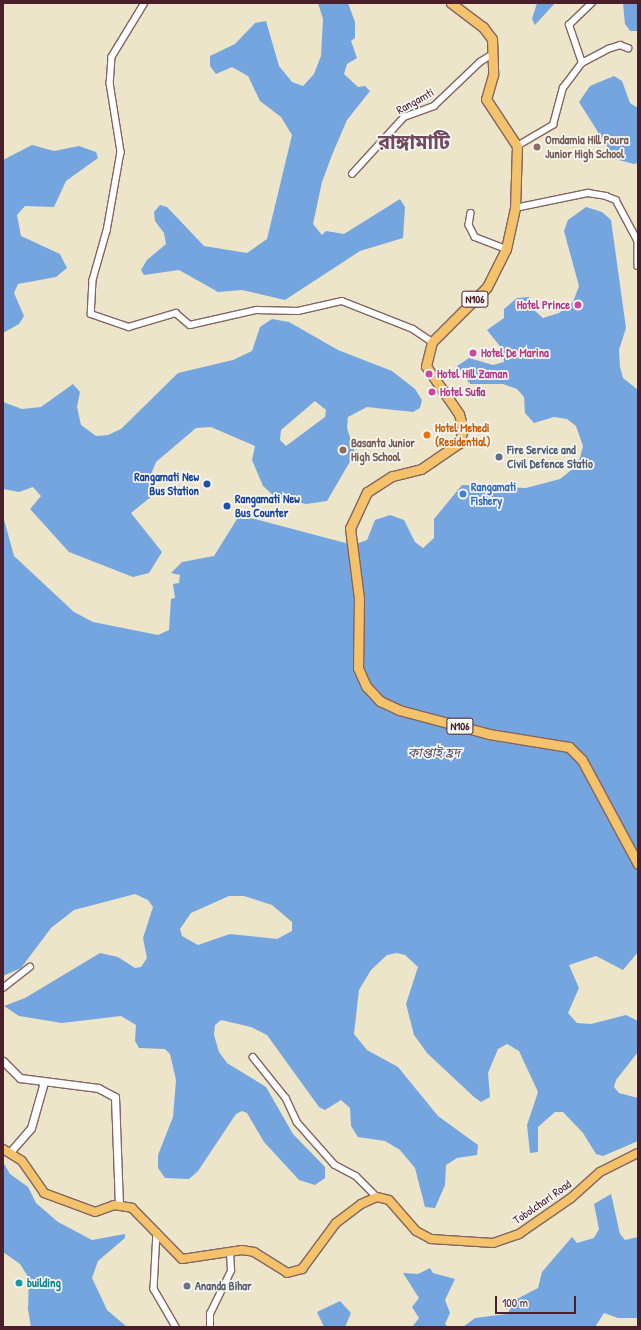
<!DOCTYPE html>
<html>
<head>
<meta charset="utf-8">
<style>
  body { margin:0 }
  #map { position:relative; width:641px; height:1330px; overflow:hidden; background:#ece5c9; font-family:"Patrick Hand","Noto Sans Bengali",sans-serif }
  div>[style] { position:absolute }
  .water>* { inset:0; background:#75a5df }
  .roads { filter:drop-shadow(1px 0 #836462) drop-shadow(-1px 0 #836462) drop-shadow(0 1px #836462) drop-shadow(0 -1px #836462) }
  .minor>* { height:5.5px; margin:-2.75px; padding:0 2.75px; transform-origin:2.75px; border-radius:2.75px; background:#fff }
  .tertiary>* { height:7px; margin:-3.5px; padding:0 3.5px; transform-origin:3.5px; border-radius:3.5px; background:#fff }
  .primary>* { height:8px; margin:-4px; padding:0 4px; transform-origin:4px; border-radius:4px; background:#f4c26a }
  .trunk>* { height:9px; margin:-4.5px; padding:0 4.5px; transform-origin:4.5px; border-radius:4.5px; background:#f4c26a }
  .dots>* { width:11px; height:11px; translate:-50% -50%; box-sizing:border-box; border:2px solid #f6f6f2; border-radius:50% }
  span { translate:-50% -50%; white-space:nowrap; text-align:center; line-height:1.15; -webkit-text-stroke:3.5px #f6f6f2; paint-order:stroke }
  .shield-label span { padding:1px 3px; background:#f6f6f2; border:1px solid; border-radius:3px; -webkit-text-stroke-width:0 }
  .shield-label { font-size:11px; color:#4a1f2b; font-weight:700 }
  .street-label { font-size:12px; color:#4a1f2b }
  .education-label { font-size:12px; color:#785e54; font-weight:700 }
  .left { translate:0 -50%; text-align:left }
  .hotel-label { font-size:12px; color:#b23c85; font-weight:700 }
  .right { translate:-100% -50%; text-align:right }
  .food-label { font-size:12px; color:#c56008; font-weight:700 }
  .service-label { font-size:12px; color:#4e5e75; font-weight:700 }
  .transit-label { font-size:12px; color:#164399; font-weight:700 }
  .shop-label { font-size:12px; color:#366cbe; font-weight:700 }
  .culture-label { font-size:12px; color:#0d838f; font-weight:700 }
  .worship-label { font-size:12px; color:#5b616d; font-weight:700 }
  .water-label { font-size:13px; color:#594e6a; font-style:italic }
  .town-label { font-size:20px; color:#734960; font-weight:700 }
  .frame { position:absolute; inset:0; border:4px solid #4a1f2b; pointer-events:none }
  .scale { position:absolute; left:495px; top:1296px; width:81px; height:18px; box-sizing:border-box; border:2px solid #4a1f2b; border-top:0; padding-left:5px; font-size:12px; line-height:14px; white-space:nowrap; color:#4a1f2b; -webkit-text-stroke:3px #f6f6f2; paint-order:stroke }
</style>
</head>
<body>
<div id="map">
  <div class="water">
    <i style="clip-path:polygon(318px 3px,348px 3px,355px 22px,355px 38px,351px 41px,357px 58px,347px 64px,344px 74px,358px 87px,365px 86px,370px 91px,347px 120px,332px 155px,322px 182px,313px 224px,322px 235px,326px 231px,344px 234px,400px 199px,405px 207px,403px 238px,360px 251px,285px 300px,242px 290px,218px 292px,179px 270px,144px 275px,141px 270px,147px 260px,166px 244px,164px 233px,155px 221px,154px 212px,160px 205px,167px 207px,204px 246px,247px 253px,267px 239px,292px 135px,281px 117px,260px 101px,248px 76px,232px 67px,216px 74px,210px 66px,210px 56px,235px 44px,255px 23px,266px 21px,279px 66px,292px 82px,303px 86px,314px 74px,321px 56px,323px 19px)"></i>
    <i style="clip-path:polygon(537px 3px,555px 3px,535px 25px,532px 19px)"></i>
    <i style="clip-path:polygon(623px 3px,638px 3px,638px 31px,630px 31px,625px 24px)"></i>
    <i style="clip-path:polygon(614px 76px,622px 81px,630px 103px,638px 108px,638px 163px,634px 164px,615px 159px,579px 102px,590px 86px)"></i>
    <i style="clip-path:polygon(32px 145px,54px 151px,79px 146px,96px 152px,98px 158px,66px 181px,54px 207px,25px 206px,17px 215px,21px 236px,60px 254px,67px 268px,56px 277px,18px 284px,14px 293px,24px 316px,19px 324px,3px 333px,3px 160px)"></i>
    <i style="clip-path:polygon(evenodd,586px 207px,602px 212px,611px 220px,626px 328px,619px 350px,620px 367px,623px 378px,638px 390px,638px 952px,623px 970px,596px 956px,569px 965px,579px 988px,568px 1013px,577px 1023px,591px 1024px,626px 1015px,638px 1021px,638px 1052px,616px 1080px,614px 1087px,619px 1093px,638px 1098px,638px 1141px,603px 1156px,596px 1154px,583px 1133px,563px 1112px,555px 1112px,538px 1127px,538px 1152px,530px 1153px,527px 1125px,538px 1092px,519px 1051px,507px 1044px,498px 1049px,488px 1073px,490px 1097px,481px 1102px,474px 1097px,427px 1053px,414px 1035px,406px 1004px,418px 967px,405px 955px,397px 953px,387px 955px,371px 970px,359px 990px,354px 1034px,367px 1050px,398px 1067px,438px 1116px,478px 1145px,477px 1155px,457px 1158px,446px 1165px,445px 1185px,435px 1208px,425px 1207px,415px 1168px,400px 1150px,385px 1141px,358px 1137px,351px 1126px,350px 1108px,341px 1100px,325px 1110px,319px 1107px,267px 1035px,251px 1027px,221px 1020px,215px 1025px,214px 1035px,219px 1052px,227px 1063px,266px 1087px,293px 1134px,325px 1167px,325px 1178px,315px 1185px,299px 1180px,264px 1142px,247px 1113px,242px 1111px,236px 1114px,198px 1171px,189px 1179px,165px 1178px,158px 1168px,158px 1155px,173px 1117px,176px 1080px,170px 1054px,165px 1049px,139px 1048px,135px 1041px,136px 1025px,121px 1016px,62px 1023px,19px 1016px,4px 1006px,25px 998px,100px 953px,118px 957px,135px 968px,141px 967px,147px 958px,143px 938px,153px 907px,148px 900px,135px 894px,74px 910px,51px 928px,21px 968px,3px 976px,3px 516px,14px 556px,74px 612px,93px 622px,158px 635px,169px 630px,171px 599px,175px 598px,173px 584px,179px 583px,180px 575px,171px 573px,182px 562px,214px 556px,237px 519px,247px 517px,353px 545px,367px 540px,375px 520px,390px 515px,404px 520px,415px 542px,423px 548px,434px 538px,434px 519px,462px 485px,526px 488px,560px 479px,574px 468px,580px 458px,583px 446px,576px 426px,567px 419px,554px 417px,534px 423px,525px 413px,524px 397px,517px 389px,503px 384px,470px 384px,457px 366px,469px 358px,493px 365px,504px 362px,503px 350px,487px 330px,504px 318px,504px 309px,517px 298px,529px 297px,535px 311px,543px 318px,559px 313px,573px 302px,579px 286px,564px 231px,568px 220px,586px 207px,229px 896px,244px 896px,272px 905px,292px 922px,292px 931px,277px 939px,230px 934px,198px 945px,182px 936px,180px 929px,191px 913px,229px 896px)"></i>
    <i style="clip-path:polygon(evenodd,272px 319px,289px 322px,338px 350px,392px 371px,415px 389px,422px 400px,420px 408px,413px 412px,367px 407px,348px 417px,347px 428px,355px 453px,327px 501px,306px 504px,275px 497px,263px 486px,252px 460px,255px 446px,211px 427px,196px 428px,156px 462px,151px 474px,152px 496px,131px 513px,162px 552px,149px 573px,133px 577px,69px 552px,30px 509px,41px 496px,33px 487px,19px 492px,3px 489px,3px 402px,22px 409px,41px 407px,73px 384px,80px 392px,77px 407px,81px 425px,96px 436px,108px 435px,121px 429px,178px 373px,233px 360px,252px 351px,260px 327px,272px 319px,315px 401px,326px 410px,325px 417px,286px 446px,280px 440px,281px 430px,315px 401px)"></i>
    <i style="clip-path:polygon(3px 1162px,10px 1174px,28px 1187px,36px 1203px,58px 1222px,92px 1240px,125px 1234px,125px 1238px,98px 1261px,92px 1278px,107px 1310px,127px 1327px,31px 1327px,28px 1309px,29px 1278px,20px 1264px,3px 1252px)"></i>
    <i style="clip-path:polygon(611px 1194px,620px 1234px,625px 1240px,638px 1237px,638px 1318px,618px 1318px,604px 1313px,595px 1327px,463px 1327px,475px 1318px,507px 1314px,517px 1299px,538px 1288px,542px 1272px,572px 1237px,577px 1243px,594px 1238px,599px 1229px,594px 1204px)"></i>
    <i style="clip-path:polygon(430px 1268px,433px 1273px,455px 1279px,445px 1300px,450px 1313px,445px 1324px,448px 1327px,412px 1327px,419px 1318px,412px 1307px,419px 1298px,403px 1273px,418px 1274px)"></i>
    <i style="clip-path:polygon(340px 1301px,351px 1313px,345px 1327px,324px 1327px,317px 1312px)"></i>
  </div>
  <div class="roads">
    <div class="minor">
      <i style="left:145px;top:3px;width:63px;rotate:121.4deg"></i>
      <i style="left:112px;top:57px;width:26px;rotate:94deg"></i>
      <i style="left:110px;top:83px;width:70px;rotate:80.9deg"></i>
      <i style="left:121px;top:152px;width:80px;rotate:100deg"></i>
      <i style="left:107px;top:231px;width:51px;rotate:105.9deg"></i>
      <i style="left:93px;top:280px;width:34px;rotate:93deg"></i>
      <i style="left:91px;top:314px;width:40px;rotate:18.9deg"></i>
      <i style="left:129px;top:327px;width:49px;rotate:-16.6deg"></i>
      <i style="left:176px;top:313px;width:18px;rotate:41deg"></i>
      <i style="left:190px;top:325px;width:68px;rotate:-12.8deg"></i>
      <i style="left:256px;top:310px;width:42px;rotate:1.4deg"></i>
      <i style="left:298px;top:311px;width:45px;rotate:-12.8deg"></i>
      <i style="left:342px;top:301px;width:76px;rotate:21.5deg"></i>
      <i style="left:413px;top:329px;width:23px;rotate:34deg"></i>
      <i style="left:582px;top:63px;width:40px;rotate:-108.9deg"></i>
      <i style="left:569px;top:25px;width:32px;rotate:-44deg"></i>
      <i style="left:517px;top:146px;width:42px;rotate:-30.3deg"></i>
      <i style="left:553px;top:125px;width:38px;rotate:-75deg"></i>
      <i style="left:563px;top:88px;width:31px;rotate:-53deg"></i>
      <i style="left:582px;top:63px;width:30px;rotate:-28deg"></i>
      <i style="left:608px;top:49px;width:13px;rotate:-18deg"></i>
      <i style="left:620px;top:45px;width:9px;rotate:21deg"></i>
      <i style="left:352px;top:174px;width:77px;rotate:-47.6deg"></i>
      <i style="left:404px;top:117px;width:32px;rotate:-20deg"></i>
      <i style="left:434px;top:106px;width:64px;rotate:-43.7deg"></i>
      <i style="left:480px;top:62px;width:15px;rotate:-32deg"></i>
      <i style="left:515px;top:208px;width:75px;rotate:-11.6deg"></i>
      <i style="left:588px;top:193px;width:18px;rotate:9deg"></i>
      <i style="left:606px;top:196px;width:11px;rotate:22deg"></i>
      <i style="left:616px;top:200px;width:47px;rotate:61.8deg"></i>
      <i style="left:471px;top:213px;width:12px;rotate:99deg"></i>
      <i style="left:469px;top:225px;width:13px;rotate:63deg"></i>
      <i style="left:475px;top:237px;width:33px;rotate:21deg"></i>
      <i style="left:638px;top:243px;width:23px;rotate:90deg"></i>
      <i style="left:3px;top:988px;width:34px;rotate:-38deg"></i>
      <i style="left:253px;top:1057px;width:53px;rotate:51.2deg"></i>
      <i style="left:286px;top:1098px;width:26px;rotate:65deg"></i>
      <i style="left:297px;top:1122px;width:57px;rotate:48.5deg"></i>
      <i style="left:335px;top:1165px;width:24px;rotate:28deg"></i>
      <i style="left:356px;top:1176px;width:30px;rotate:45deg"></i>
      <i style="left:157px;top:1232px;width:57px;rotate:93deg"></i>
      <i style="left:154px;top:1289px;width:44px;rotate:59.9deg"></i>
      <i style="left:210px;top:1327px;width:13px;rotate:-90deg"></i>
      <i style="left:210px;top:1314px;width:48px;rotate:-64deg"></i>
      <i style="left:231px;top:1271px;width:19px;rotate:-93deg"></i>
    </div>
    <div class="tertiary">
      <i style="left:3px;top:1061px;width:24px;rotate:45deg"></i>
      <i style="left:20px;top:1078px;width:79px;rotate:7.3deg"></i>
      <i style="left:98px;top:1088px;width:19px;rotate:28deg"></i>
      <i style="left:115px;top:1097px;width:108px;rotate:87.9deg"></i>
      <i style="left:11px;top:1151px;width:30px;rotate:-49deg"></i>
      <i style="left:31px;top:1128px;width:48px;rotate:-74.2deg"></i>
    </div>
    <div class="primary">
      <i style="left:3px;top:1149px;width:22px;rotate:32deg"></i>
      <i style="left:22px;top:1161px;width:39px;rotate:55deg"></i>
      <i style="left:44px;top:1193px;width:54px;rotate:20.4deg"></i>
      <i style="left:95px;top:1212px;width:20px;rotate:-20deg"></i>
      <i style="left:114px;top:1205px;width:18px;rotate:9deg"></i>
      <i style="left:132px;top:1208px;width:71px;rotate:45.6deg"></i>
      <i style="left:182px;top:1259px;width:61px;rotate:-8.5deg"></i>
      <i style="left:242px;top:1250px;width:12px;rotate:9deg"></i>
      <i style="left:254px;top:1252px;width:39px;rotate:32deg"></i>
      <i style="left:287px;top:1273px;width:16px;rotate:-15deg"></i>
      <i style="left:302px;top:1269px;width:57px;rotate:-53.5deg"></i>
      <i style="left:336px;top:1223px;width:31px;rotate:-37deg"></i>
      <i style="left:361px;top:1204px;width:17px;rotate:-24deg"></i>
      <i style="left:377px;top:1197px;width:12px;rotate:14deg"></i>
      <i style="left:389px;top:1200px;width:41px;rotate:48.9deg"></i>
      <i style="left:416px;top:1231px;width:17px;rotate:28deg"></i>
      <i style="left:431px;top:1239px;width:62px;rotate:3.7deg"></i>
      <i style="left:493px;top:1243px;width:28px;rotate:-19deg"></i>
      <i style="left:519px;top:1234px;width:63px;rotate:-34.7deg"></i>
      <i style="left:571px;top:1198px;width:39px;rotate:-42deg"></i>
      <i style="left:600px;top:1172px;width:42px;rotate:-26.6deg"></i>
    </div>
    <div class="trunk">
      <i style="left:451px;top:3px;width:40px;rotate:37deg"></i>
      <i style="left:483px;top:27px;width:15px;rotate:53deg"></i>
      <i style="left:492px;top:39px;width:36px;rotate:88deg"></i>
      <i style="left:493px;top:75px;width:25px;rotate:106deg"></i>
      <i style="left:486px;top:99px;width:56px;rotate:56.6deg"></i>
      <i style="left:517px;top:146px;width:62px;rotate:91.8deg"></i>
      <i style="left:515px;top:208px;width:42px;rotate:102.4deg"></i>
      <i style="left:506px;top:249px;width:42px;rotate:116.6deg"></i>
      <i style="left:487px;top:287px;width:78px;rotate:135deg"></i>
      <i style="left:432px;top:342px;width:25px;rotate:104deg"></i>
      <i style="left:426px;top:366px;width:58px;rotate:55.5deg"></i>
      <i style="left:459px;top:414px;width:16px;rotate:75deg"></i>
      <i style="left:463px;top:429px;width:15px;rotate:106deg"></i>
      <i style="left:459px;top:443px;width:46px;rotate:145.6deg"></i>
      <i style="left:421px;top:469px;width:30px;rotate:166deg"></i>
      <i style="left:392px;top:476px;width:30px;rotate:147deg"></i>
      <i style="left:367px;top:492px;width:40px;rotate:115deg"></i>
      <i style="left:350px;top:528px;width:71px;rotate:82.7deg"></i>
      <i style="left:359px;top:598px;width:70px;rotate:90.8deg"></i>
      <i style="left:358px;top:668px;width:20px;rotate:66deg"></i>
      <i style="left:366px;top:686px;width:21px;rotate:47deg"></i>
      <i style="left:380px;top:701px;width:21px;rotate:25deg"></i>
      <i style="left:399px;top:710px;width:93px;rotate:14.9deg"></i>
      <i style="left:489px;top:734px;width:81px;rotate:9.2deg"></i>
      <i style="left:569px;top:747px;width:18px;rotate:45deg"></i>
      <i style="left:582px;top:760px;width:118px;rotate:61.7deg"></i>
    </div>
  </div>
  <div class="dots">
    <i style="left:537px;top:147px;background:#8d6e63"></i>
    <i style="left:578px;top:305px;background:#d1479c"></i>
    <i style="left:473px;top:353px;background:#d1479c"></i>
    <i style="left:429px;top:374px;background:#d1479c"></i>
    <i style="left:432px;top:392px;background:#d1479c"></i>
    <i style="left:427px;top:435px;background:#e8710a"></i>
    <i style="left:343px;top:450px;background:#8d6e63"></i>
    <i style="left:499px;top:457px;background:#5c6f8a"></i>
    <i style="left:207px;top:484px;background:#1a4fb4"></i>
    <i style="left:463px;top:494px;background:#3f7fe0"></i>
    <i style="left:227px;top:506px;background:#1a4fb4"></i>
    <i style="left:19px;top:1283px;background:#0f9aa8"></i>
    <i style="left:187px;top:1286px;background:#6b7280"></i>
  </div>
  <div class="shield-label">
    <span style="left:475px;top:299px">N106</span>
    <span style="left:460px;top:726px">N106</span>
  </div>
  <div class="street-label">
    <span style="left:415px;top:101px;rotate:-29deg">Rangamti</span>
    <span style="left:542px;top:1202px;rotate:-35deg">Tobolchari Road</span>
  </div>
  <div class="education-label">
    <span class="left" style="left:545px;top:147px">Omdamia Hill Poura<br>Junior High School</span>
    <span class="left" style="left:351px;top:450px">Basanta Junior<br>High School</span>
  </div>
  <div class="hotel-label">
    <span class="right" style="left:570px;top:305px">Hotel Prince</span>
    <span class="left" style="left:481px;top:353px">Hotel De Marina</span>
    <span class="left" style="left:437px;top:374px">Hotel Hill Zaman</span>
    <span class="left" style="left:440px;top:392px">Hotel Sufia</span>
  </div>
  <div class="food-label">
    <span class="left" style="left:435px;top:435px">Hotel Mehedi<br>(Residential)</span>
  </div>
  <div class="service-label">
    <span class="left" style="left:507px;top:457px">Fire Service and<br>Civil Defence Statio</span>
  </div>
  <div class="transit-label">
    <span class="right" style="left:199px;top:484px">Rangamati New<br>Bus Station</span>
    <span class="left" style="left:235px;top:506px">Rangamati New<br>Bus Counter</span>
  </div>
  <div class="shop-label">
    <span class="left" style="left:471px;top:494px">Rangamati<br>Fishery</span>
  </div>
  <div class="culture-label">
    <span class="left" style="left:27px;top:1283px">building</span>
  </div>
  <div class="worship-label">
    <span class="left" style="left:195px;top:1286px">Ananda Bihar</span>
  </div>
  <div class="water-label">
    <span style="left:434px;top:752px">কাপ্তাই হ্রদ</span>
  </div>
  <div class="town-label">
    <span style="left:414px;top:141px">রাঙ্গামাটি</span>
  </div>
  <div class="frame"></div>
  <div class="scale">100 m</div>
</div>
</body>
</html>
